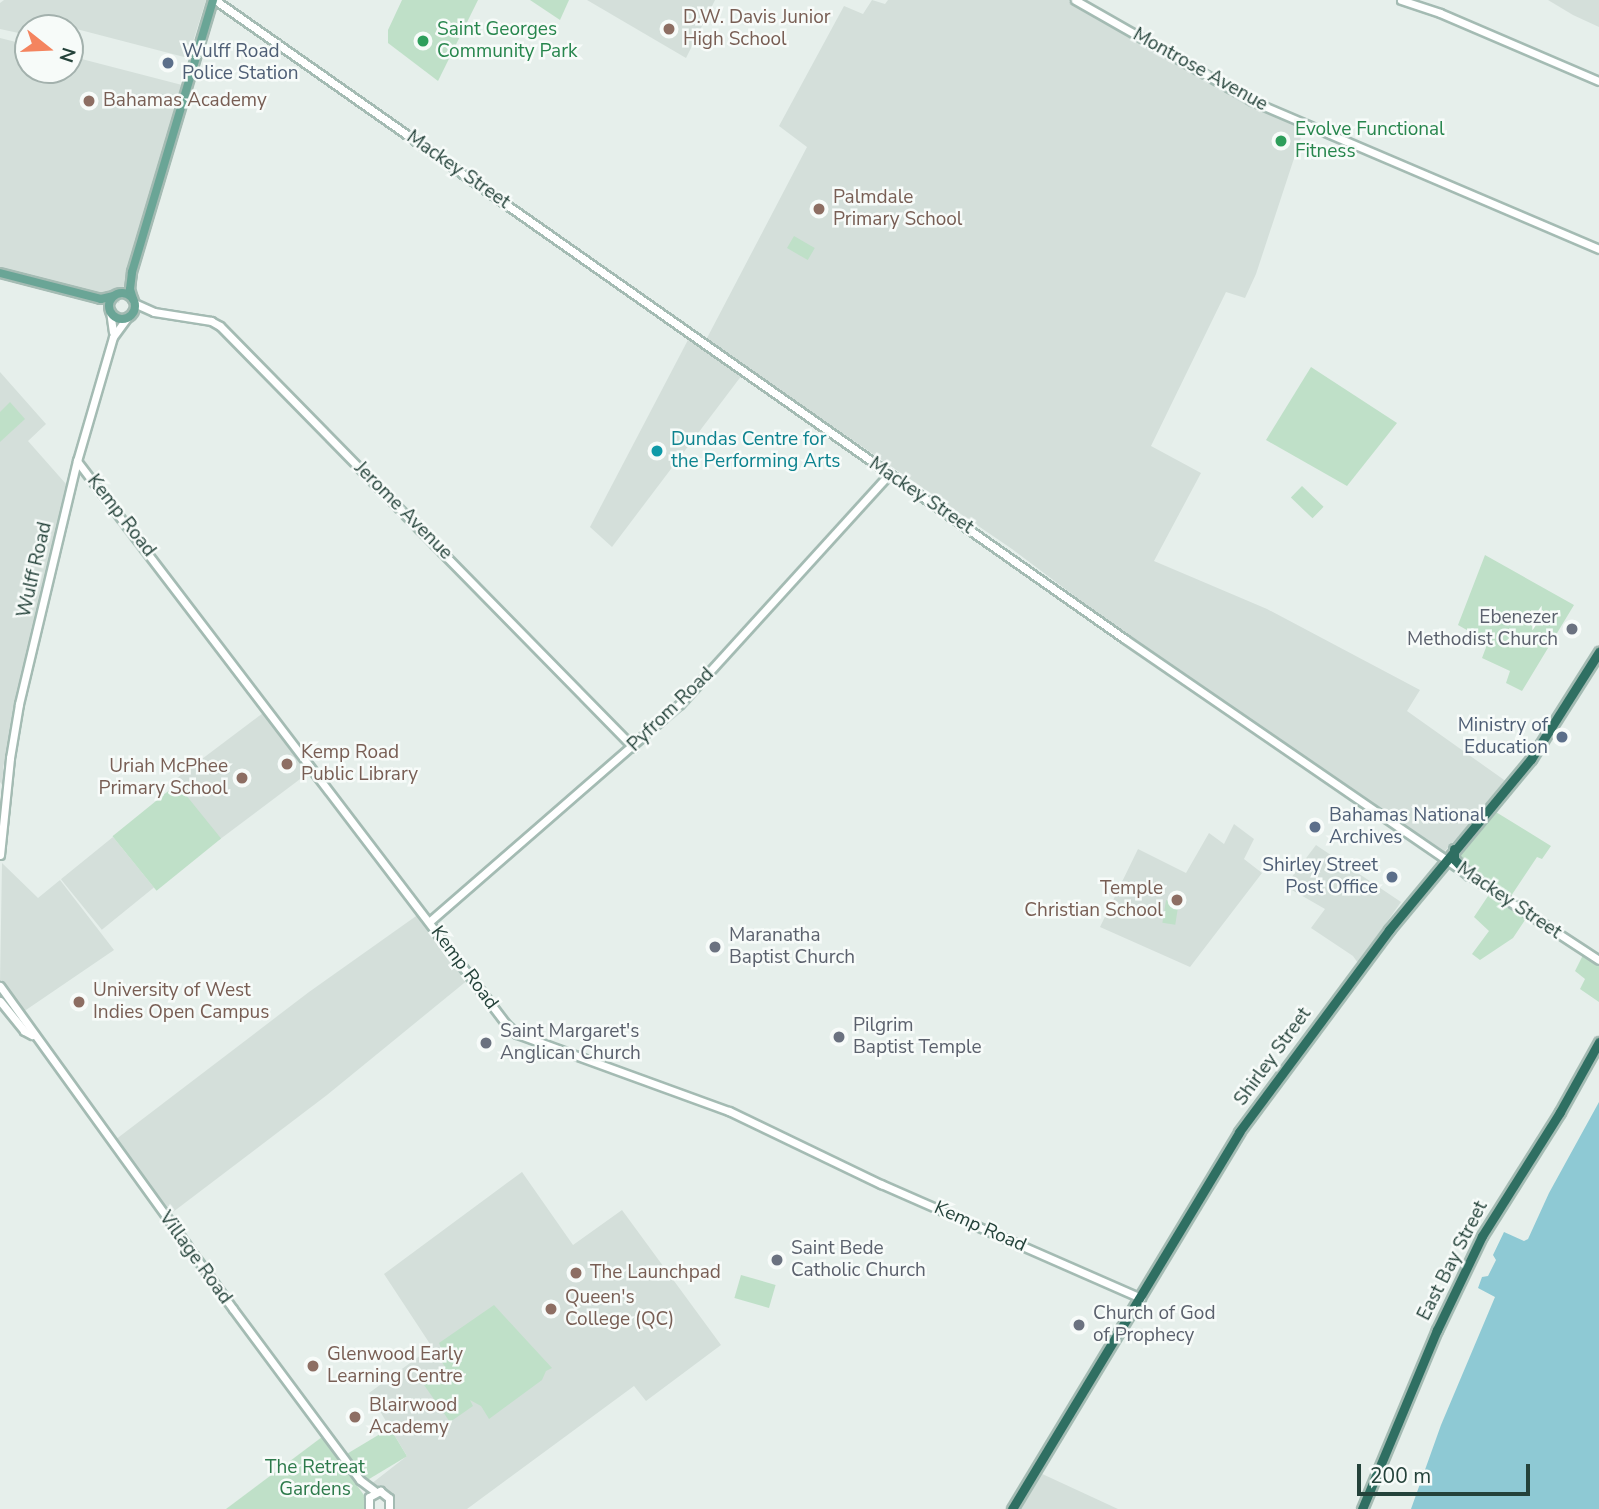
<!DOCTYPE html>
<html>
<head>
<meta charset="utf-8">
<style>
  body { margin:0 }
  #map { position:relative; width:1599px; height:1509px; overflow:hidden; background:#e6efeb; font-family:"Nunito Sans",sans-serif }
  div>[style] { position:absolute }
  .built>* { inset:0; background:#d4dfda; transform-origin:0 0 }
  .green>* { inset:0; background:#bfe0c8; transform-origin:0 0 }
  .water>* { inset:0; background:#8ec9d4 }
  .roads { filter:drop-shadow(2px 0 #a4bbb3) drop-shadow(-2px 0 #a4bbb3) drop-shadow(0 2px #a4bbb3) drop-shadow(0 -2px #a4bbb3) }
  .secondary>* { height:7px; margin:-3.5px; padding:0 3.5px; transform-origin:3.5px; border-radius:3.5px; background:#fff }
  .primary>* { height:8px; margin:-4px; padding:0 4px; transform-origin:4px; border-radius:4px; background:#6aa596 }
  .primary>.ring { margin:-4px; padding:0; box-sizing:content-box; background:none; border:8px solid #6aa596; border-radius:50% }
  .highway>* { height:9px; margin:-4.5px; padding:0 4.5px; transform-origin:4.5px; border-radius:4.5px; background:#2f6f62 }
  .dots>* { width:19px; height:19px; translate:-50% -50%; box-sizing:border-box; border:4px solid #f7fbf9; border-radius:50% }
  span { translate:-50% -50%; white-space:nowrap; text-align:center; line-height:1.15; -webkit-text-stroke:5px #f7fbf9; paint-order:stroke }
  .education-label { font-size:19px; color:#785e54 }
  .left { translate:0 -50%; text-align:left }
  .right { translate:-100% -50%; text-align:right }
  .leisure-label { font-size:19px; color:#27864d }
  .service-label { font-size:19px; color:#4e5e75 }
  .street-label { font-size:19px; color:#24423a }
  .culture-label { font-size:19px; color:#0d838f }
  .worship-label { font-size:19px; color:#5b616d }
  .park-label { font-size:19px; color:#2d7a4b }
  .north { position:absolute; left:14px; top:14px; width:70px; height:70px; box-sizing:border-box; background:#f7fbf9; border:2px solid #a3b1ad; border-radius:50%; rotate:108deg; font-size:19px; font-weight:700; line-height:28px; text-align:center; color:#24423a }
  .north::after { content:''; display:block; margin:auto; width:24px; height:32px; background:#f4845f; clip-path:polygon(50% 0,100% 100%,50% 72%,0 100%) }
  .scale { position:absolute; left:1357px; top:1464px; width:173px; height:32px; box-sizing:border-box; border:4px solid #24423a; border-top:0; padding-left:9px; font-size:21px; line-height:24px; white-space:nowrap; color:#24423a; -webkit-text-stroke:5px #f7fbf9; paint-order:stroke }
</style>
</head>
<body>
<div id="map">
  <div class="built">
    <i style="clip-path:polygon(4px 0,206px 0,188px 58px,61px 25px,59px 28px,28px 28px,28px 35px,0 29px,0 3px)"></i>
    <i style="clip-path:polygon(587px 0,715px 0,686px 58px)"></i>
    <i style="clip-path:polygon(872px 0,885px 4px,888px 0,1069px 0,1248px 104px,1304px 128px,1256px 274px,1245px 298px,1226px 292px,1151px 446px,1201px 473px,1154px 561px,1267px 609px,1420px 690px,1407px 711px,1507px 782px,1444px 852px,1117px 628px,1012px 549px,706px 340px,807px 147px,779px 126px,844px 6px,863px 14px)"></i>
    <i style="clip-path:polygon(1548px 0,1599px 0,1599px 27px,1573px 15px)"></i>
    <i style="clip-path:polygon(0 38px,28px 45px,28px 70px,70px 70px,70px 56px,182px 85px,119px 303px,0 272px)"></i>
    <i style="clip-path:polygon(689px 338px,742px 375px,612px 547px,590px 527px)"></i>
    <i style="clip-path:polygon(0 372px,46px 424px,28px 441px,66px 484px,3px 768px,3px 786px,0 782px)"></i>
    <i style="left:263px;top:713px;width:75px;height:112px;rotate:53deg"></i>
    <i style="clip-path:polygon(1234px 824px,1254px 839px,1244px 859px,1262px 873px,1190px 967px,1100px 927px,1138px 849px,1186px 873px,1209px 833px,1224px 844px)"></i>
    <i style="left:113px;top:837px;width:65px;height:67px;rotate:51deg"></i>
    <i style="clip-path:polygon(1316px 845px,1401px 902px,1358px 963px,1353px 956px,1311px 928px,1325px 909px,1285px 886px)"></i>
    <i style="clip-path:polygon(2px 863px,38px 898px,60px 880px,114px 950px,23px 1012px,0 983px)"></i>
    <i style="clip-path:polygon(419px 914px,469px 979px,327px 1095px,169px 1215px,115px 1140px,309px 992px)"></i>
    <i style="clip-path:polygon(522px 1172px,573px 1245px,622px 1210px,721px 1345px,646px 1401px,634px 1386px,467px 1509px,389px 1509px,371px 1484px,407px 1456px,369px 1393px,432px 1347px,384px 1274px)"></i>
    <i style="clip-path:polygon(1038px 1472px,1118px 1509px,1017px 1509px)"></i>
  </div>
  <div class="green">
    <i style="clip-path:polygon(402px 0,478px 0,438px 81px,388px 43px,388px 30px)"></i>
    <i style="clip-path:polygon(530px 0,569px 0,560px 20px)"></i>
    <i style="left:794px;top:236px;width:24px;height:14px;rotate:30deg"></i>
    <i style="clip-path:polygon(1311px 367px,1397px 423px,1347px 486px,1266px 440px)"></i>
    <i style="clip-path:polygon(10px 402px,25px 419px,0 442px,0 412px)"></i>
    <i style="left:1302px;top:486px;width:30px;height:16px;rotate:44deg"></i>
    <i style="clip-path:polygon(1485px 555px,1574px 605px,1522px 691px,1506px 683px,1510px 671px,1482px 658px,1488px 642px,1458px 625px)"></i>
    <i style="left:177px;top:784px;width:70px;height:83px;rotate:51deg"></i>
    <i style="clip-path:polygon(1491px 809px,1551px 846px,1542px 859px,1537px 857px,1511px 896px,1461px 860px,1458px 848px)"></i>
    <i style="clip-path:polygon(1490px 893px,1527px 917px,1513px 938px,1480px 960px,1472px 954px,1489px 931px,1474px 917px)"></i>
    <i style="left:1166px;top:900px;width:13px;height:23px;rotate:9deg"></i>
    <i style="clip-path:polygon(1583px 955px,1599px 966px,1599px 1002px,1580px 989px,1585px 979px,1575px 971px)"></i>
    <i style="left:741px;top:1275px;width:36px;height:24px;rotate:16deg"></i>
    <i style="clip-path:polygon(494px 1305px,552px 1368px,546px 1371px,542px 1380px,489px 1419px,481px 1406px,470px 1400px,473px 1406px,450px 1422px,424px 1385px,446px 1368px,437px 1355px,441px 1348px,439px 1343px)"></i>
    <i style="left:390px;top:1428px;width:33px;height:50px;rotate:59deg"></i>
    <i style="clip-path:polygon(322px 1437px,374px 1509px,226px 1509px)"></i>
  </div>
  <div class="water">
    <i style="clip-path:polygon(1599px 1102px,1599px 1509px,1411px 1509px,1441px 1425px,1495px 1297px,1478px 1288px,1482px 1277px,1488px 1276px,1496px 1260px,1493px 1255px,1504px 1232px,1524px 1241px,1528px 1239px,1549px 1193px)"></i>
  </div>
  <div class="roads">
    <div class="secondary">
      <i style="left:215px;top:0;width:1112px;rotate:35.08deg"></i>
      <i style="left:1125px;top:639px;width:417px;rotate:34.5deg"></i>
      <i style="left:1469px;top:875px;width:155px;rotate:33.2deg"></i>
      <i style="left:1075px;top:0;width:204px;rotate:29.7deg"></i>
      <i style="left:1252px;top:101px;width:377px;rotate:23.1deg"></i>
      <i style="left:1401px;top:0;width:41px;rotate:18.4deg"></i>
      <i style="left:1440px;top:13px;width:173px;rotate:23.2deg"></i>
      <i style="left:134px;top:303px;width:22px;rotate:24deg"></i>
      <i style="left:154px;top:312px;width:58px;rotate:9deg"></i>
      <i style="left:211px;top:321px;width:10px;rotate:29deg"></i>
      <i style="left:220px;top:326px;width:590px;rotate:45.55deg"></i>
      <i style="left:110px;top:311px;width:21px;rotate:82deg"></i>
      <i style="left:77px;top:461px;width:708px;rotate:52.69deg"></i>
      <i style="left:506px;top:1024px;width:15px;rotate:42deg"></i>
      <i style="left:517px;top:1034px;width:226px;rotate:20deg"></i>
      <i style="left:729px;top:1111px;width:169px;rotate:25.7deg"></i>
      <i style="left:881px;top:1184px;width:284px;rotate:23.7deg"></i>
      <i style="left:0;top:855px;width:98px;rotate:-84.1deg"></i>
      <i style="left:10px;top:758px;width:55px;rotate:-80.5deg"></i>
      <i style="left:19px;top:704px;width:250px;rotate:-76.6deg"></i>
      <i style="left:77px;top:461px;width:129px;rotate:-73.8deg"></i>
      <i style="left:113px;top:337px;width:24px;rotate:-54deg"></i>
      <i style="left:429px;top:922px;width:332px;rotate:-41deg"></i>
      <i style="left:680px;top:704px;width:311px;rotate:-47.7deg"></i>
      <i style="left:0;top:986px;width:398px;rotate:54.2deg"></i>
      <i style="left:233px;top:1309px;width:213px;rotate:53.4deg"></i>
      <i style="left:360px;top:1480px;width:20px;rotate:37deg"></i>
      <i style="left:0;top:1001px;width:38px;rotate:51deg"></i>
      <i style="left:24px;top:1031px;width:9px;rotate:27deg"></i>
      <i style="left:369px;top:1509px;width:12px;rotate:-90deg"></i>
      <i style="left:369px;top:1497px;width:13px;rotate:-29deg"></i>
      <i style="left:380px;top:1491px;width:11px;rotate:38deg"></i>
      <i style="left:389px;top:1498px;width:11px;rotate:90deg"></i>
    </div>
    <div class="primary">
      <i style="left:0;top:273px;width:104px;rotate:14.4deg"></i>
      <i style="left:101px;top:299px;width:12px;rotate:-14deg"></i>
      <i class="ring" style="left:109px;top:293px;width:18px;height:18px"></i>
      <i style="left:133px;top:299px;width:10px;rotate:-107deg"></i>
      <i style="left:130px;top:289px;width:17px;rotate:-83deg"></i>
      <i style="left:132px;top:272px;width:284px;rotate:-73.4deg"></i>
    </div>
    <div class="highway">
      <i style="left:1454px;top:849px;width:10px;rotate:90deg"></i>
      <i style="left:1454px;top:859px;width:22px;rotate:47deg"></i>
      <i style="left:1012px;top:1509px;width:440px;rotate:-58.9deg"></i>
      <i style="left:1239px;top:1132px;width:252px;rotate:-53.4deg"></i>
      <i style="left:1389px;top:930px;width:222px;rotate:-50.3deg"></i>
      <i style="left:1531px;top:759px;width:127px;rotate:-57.6deg"></i>
      <i style="left:1362px;top:1509px;width:194px;rotate:-67.3deg"></i>
      <i style="left:1437px;top:1330px;width:104px;rotate:-64.4deg"></i>
      <i style="left:1482px;top:1236px;width:146px;rotate:-57.8deg"></i>
      <i style="left:1560px;top:1112px;width:80px;rotate:-60.9deg"></i>
    </div>
  </div>
  <div class="dots">
    <i style="left:669px;top:29px;background:#8d6e63"></i>
    <i style="left:423px;top:41px;background:#2e9e5b"></i>
    <i style="left:168px;top:63px;background:#5c6f8a"></i>
    <i style="left:89px;top:101px;background:#8d6e63"></i>
    <i style="left:1281px;top:141px;background:#2e9e5b"></i>
    <i style="left:819px;top:209px;background:#8d6e63"></i>
    <i style="left:657px;top:451px;background:#0f9aa8"></i>
    <i style="left:1572px;top:629px;background:#6b7280"></i>
    <i style="left:1562px;top:737px;background:#5c6f8a"></i>
    <i style="left:287px;top:764px;background:#8d6e63"></i>
    <i style="left:242px;top:778px;background:#8d6e63"></i>
    <i style="left:1315px;top:827px;background:#5c6f8a"></i>
    <i style="left:1392px;top:877px;background:#5c6f8a"></i>
    <i style="left:1177px;top:900px;background:#8d6e63"></i>
    <i style="left:715px;top:947px;background:#6b7280"></i>
    <i style="left:79px;top:1002px;background:#8d6e63"></i>
    <i style="left:839px;top:1037px;background:#6b7280"></i>
    <i style="left:486px;top:1043px;background:#6b7280"></i>
    <i style="left:777px;top:1260px;background:#6b7280"></i>
    <i style="left:576px;top:1273px;background:#8d6e63"></i>
    <i style="left:551px;top:1309px;background:#8d6e63"></i>
    <i style="left:1079px;top:1325px;background:#6b7280"></i>
    <i style="left:313px;top:1366px;background:#8d6e63"></i>
    <i style="left:355px;top:1417px;background:#8d6e63"></i>
  </div>
  <div class="education-label">
    <span class="left" style="left:683px;top:29px">D.W. Davis Junior<br>High School</span>
    <span class="left" style="left:103px;top:101px">Bahamas Academy</span>
    <span class="left" style="left:833px;top:209px">Palmdale<br>Primary School</span>
    <span class="left" style="left:301px;top:764px">Kemp Road<br>Public Library</span>
    <span class="right" style="left:228px;top:778px">Uriah McPhee<br>Primary School</span>
    <span class="right" style="left:1163px;top:900px">Temple<br>Christian School</span>
    <span class="left" style="left:93px;top:1002px">University of West<br>Indies Open Campus</span>
    <span class="left" style="left:590px;top:1273px">The Launchpad</span>
    <span class="left" style="left:565px;top:1309px">Queen's<br>College (QC)</span>
    <span class="left" style="left:327px;top:1366px">Glenwood Early<br>Learning Centre</span>
    <span class="left" style="left:369px;top:1417px">Blairwood<br>Academy</span>
  </div>
  <div class="leisure-label">
    <span class="left" style="left:437px;top:41px">Saint Georges<br>Community Park</span>
    <span class="left" style="left:1295px;top:141px">Evolve Functional<br>Fitness</span>
  </div>
  <div class="service-label">
    <span class="left" style="left:182px;top:63px">Wulff Road<br>Police Station</span>
    <span class="right" style="left:1548px;top:737px">Ministry of<br>Education</span>
    <span class="left" style="left:1329px;top:827px">Bahamas National<br>Archives</span>
    <span class="right" style="left:1378px;top:877px">Shirley Street<br>Post Office</span>
  </div>
  <div class="street-label">
    <span style="left:1200px;top:70px;rotate:29deg">Montrose Avenue</span>
    <span style="left:458px;top:170px;rotate:35deg">Mackey Street</span>
    <span style="left:921px;top:496px;rotate:34deg">Mackey Street</span>
    <span style="left:403px;top:511px;rotate:45deg">Jerome Avenue</span>
    <span style="left:121px;top:516px;rotate:52deg">Kemp Road</span>
    <span style="left:35px;top:570px;rotate:-77deg">Wulff Road</span>
    <span style="left:671px;top:710px;rotate:-44deg">Pyfrom Road</span>
    <span style="left:1509px;top:901px;rotate:34deg">Mackey Street</span>
    <span style="left:464px;top:968px;rotate:53deg">Kemp Road</span>
    <span style="left:1273px;top:1057px;rotate:-54deg">Shirley Street</span>
    <span style="left:980px;top:1227px;rotate:24deg">Kemp Road</span>
    <span style="left:195px;top:1258px;rotate:54deg">Village Road</span>
    <span style="left:1453px;top:1261px;rotate:-63deg">East Bay Street</span>
  </div>
  <div class="culture-label">
    <span class="left" style="left:671px;top:451px">Dundas Centre for<br>the Performing Arts</span>
  </div>
  <div class="worship-label">
    <span class="right" style="left:1558px;top:629px">Ebenezer<br>Methodist Church</span>
    <span class="left" style="left:729px;top:947px">Maranatha<br>Baptist Church</span>
    <span class="left" style="left:853px;top:1037px">Pilgrim<br>Baptist Temple</span>
    <span class="left" style="left:500px;top:1043px">Saint Margaret's<br>Anglican Church</span>
    <span class="left" style="left:791px;top:1260px">Saint Bede<br>Catholic Church</span>
    <span class="left" style="left:1093px;top:1325px">Church of God<br>of Prophecy</span>
  </div>
  <div class="park-label">
    <span style="left:315px;top:1479px">The Retreat<br>Gardens</span>
  </div>
  <div class="north">N</div>
  <div class="scale">200 m</div>
</div>
</body>
</html>
